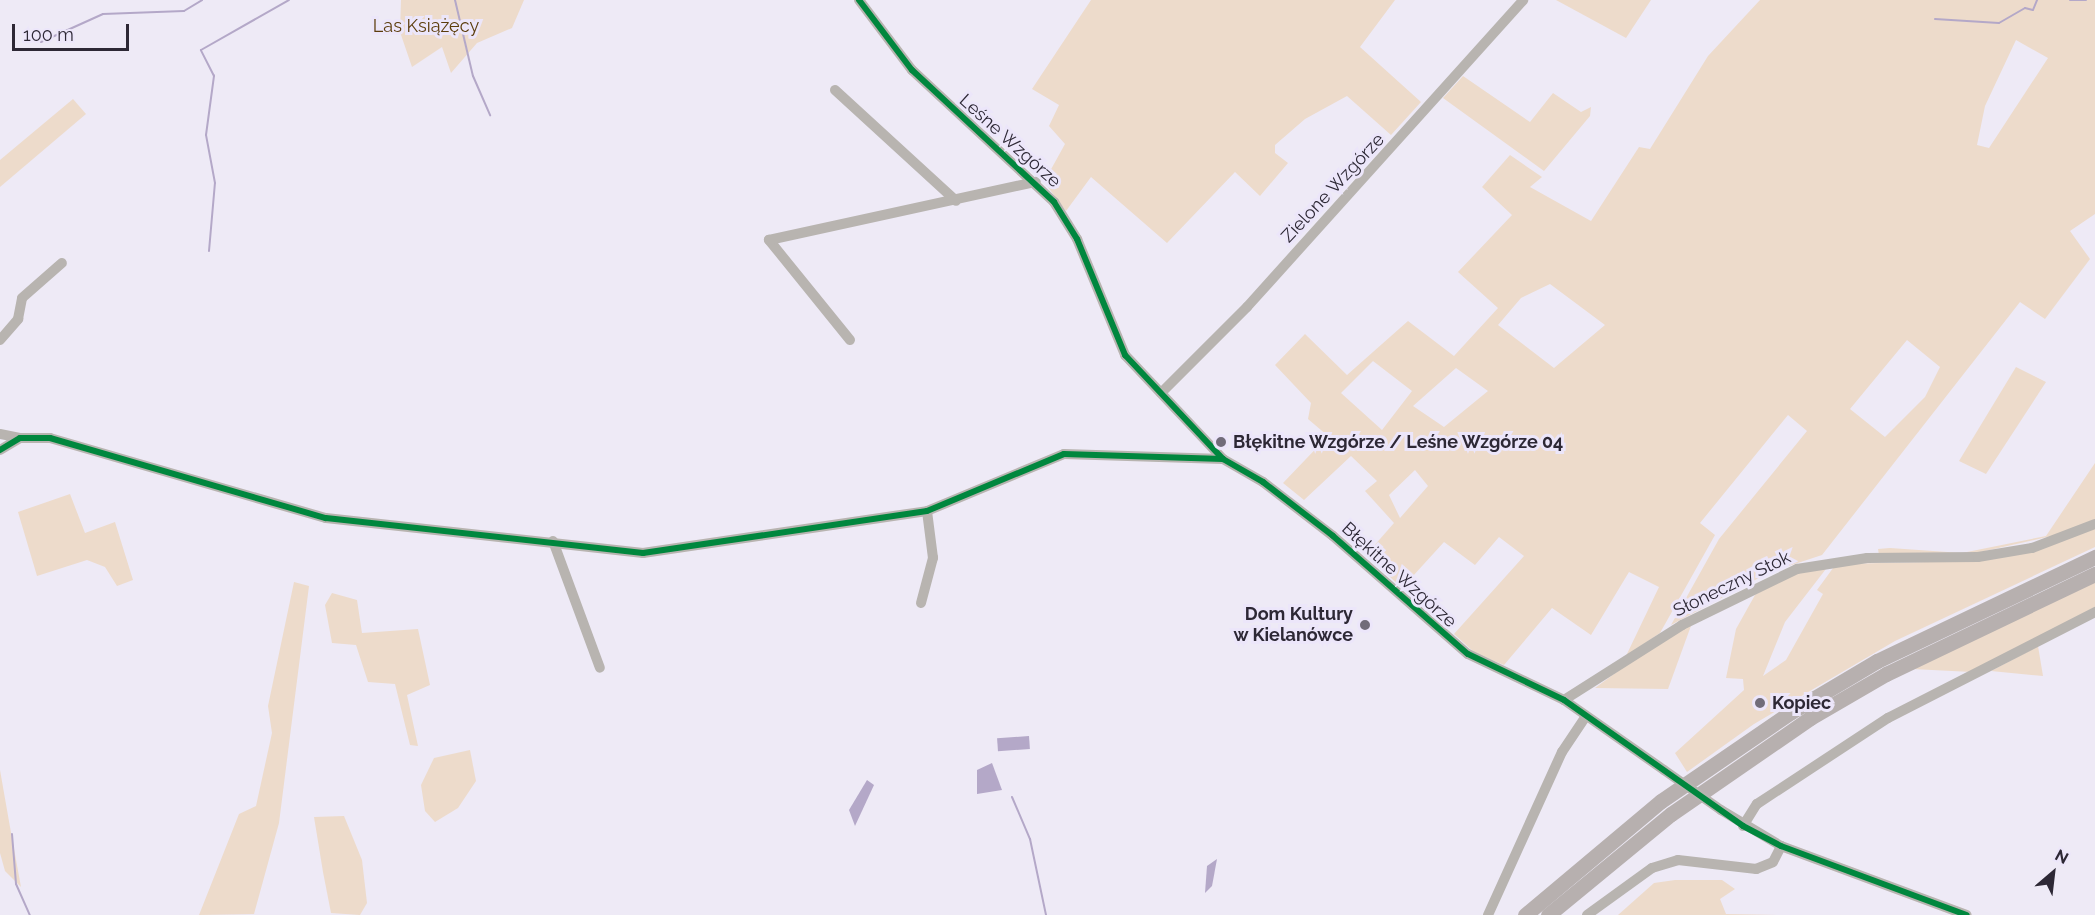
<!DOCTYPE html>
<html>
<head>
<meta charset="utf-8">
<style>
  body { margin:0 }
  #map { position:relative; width:2095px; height:915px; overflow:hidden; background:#eeeaf6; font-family:Raleway,sans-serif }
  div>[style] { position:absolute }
  .green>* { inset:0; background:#eddbcb }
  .water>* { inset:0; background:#b4a8c8; transform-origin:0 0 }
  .stream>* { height:2px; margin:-1px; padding:0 1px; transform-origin:1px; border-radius:1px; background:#b4a8c8 }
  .minor>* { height:10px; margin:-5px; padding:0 5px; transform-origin:5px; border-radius:5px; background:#b8b4b0 }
  .highway>* { height:15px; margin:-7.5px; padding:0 7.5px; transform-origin:7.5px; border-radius:7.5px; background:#b7b0af }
  .minor-bridge>* { height:10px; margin:-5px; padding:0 5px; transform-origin:5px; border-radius:5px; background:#b8b4b0 }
  .cycleway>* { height:6px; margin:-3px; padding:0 3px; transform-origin:3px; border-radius:3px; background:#00873e }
  .dots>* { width:16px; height:16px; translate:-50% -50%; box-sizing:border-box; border:3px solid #ece6fa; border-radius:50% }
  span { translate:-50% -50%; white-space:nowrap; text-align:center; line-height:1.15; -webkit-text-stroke:6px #ece6fa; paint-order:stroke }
  .park-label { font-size:18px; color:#5c3d0c }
  .street-label { font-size:18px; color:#2d2835 }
  .poi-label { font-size:18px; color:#2d2835; font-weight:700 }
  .left { translate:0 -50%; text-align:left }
  .right { translate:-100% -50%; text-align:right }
  .north { position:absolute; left:2023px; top:843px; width:60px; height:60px; -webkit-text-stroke:4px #ece6fa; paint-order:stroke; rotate:28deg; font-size:16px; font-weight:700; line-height:24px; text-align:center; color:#2d2835 }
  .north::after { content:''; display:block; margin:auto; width:21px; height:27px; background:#2d2835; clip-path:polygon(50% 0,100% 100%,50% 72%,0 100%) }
  .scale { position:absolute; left:12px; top:24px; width:117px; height:27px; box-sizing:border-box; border:3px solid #2d2835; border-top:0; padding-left:8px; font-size:18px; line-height:21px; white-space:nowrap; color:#2d2835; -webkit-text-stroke:4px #ece6fa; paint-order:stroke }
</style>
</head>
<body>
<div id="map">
  <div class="green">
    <i style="clip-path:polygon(401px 0,524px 0,512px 28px,477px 43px,451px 73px,442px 47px,412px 67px,400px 32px)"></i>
    <i style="clip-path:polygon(1091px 0,1395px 0,1360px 47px,1421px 102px,1391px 135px,1347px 96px,1305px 119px,1275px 145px,1275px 153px,1288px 163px,1260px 196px,1235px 172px,1167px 243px,1091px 177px,1066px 211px,1044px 182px,1065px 144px,1049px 126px,1059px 105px,1032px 89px)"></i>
    <i style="clip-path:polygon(1556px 0,1651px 0,1626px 38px)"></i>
    <i style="clip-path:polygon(evenodd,1760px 0,2095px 0,2095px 214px,2070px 231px,2090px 259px,2045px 319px,2020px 302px,1822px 555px,1770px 572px,1671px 625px,1719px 539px,1807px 431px,1788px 415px,1700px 523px,1715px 535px,1660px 633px,1626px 656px,1659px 587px,1629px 572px,1591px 635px,1552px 608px,1504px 665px,1475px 653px,1454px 634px,1524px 556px,1499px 537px,1475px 565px,1444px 542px,1402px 588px,1366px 555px,1394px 523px,1365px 491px,1377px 481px,1351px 456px,1304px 500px,1283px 483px,1328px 436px,1308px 419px,1311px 403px,1275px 365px,1305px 334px,1347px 375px,1408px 321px,1454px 356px,1498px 308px,1458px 272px,1512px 215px,1482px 187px,1510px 155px,1542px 177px,1530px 187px,1591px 221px,1639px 147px,1650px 149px,1708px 56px,1760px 0,2016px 40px,2048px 58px,1989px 148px,1977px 145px,1985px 106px,2016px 40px,1760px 0,1550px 284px,1605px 325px,1554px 368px,1498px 325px,1521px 298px,1550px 284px,1760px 0,1907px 340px,1940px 367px,1925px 397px,1885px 437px,1850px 409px,1907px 340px,1760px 0,1373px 361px,1412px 391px,1382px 430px,1341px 393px,1373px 361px,1760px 0,1456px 368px,1488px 391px,1444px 427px,1413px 406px,1456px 368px,1760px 0,1415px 470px,1428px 486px,1400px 518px,1389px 495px,1415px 470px)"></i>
    <i style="clip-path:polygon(1463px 76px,1530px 122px,1553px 93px,1581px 112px,1591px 107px,1590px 116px,1544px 171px,1443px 98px)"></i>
    <i style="clip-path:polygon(73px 99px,86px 114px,0 187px,0 160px)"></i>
    <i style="clip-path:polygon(2016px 367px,2046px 382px,1986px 474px,1959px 461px)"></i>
    <i style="clip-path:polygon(2095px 463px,2095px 521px,2069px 532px,1963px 556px,1879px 555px,1878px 549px,1890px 548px,1962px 553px,2046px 536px)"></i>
    <i style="clip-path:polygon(70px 494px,85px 533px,115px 522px,133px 580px,117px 586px,105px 567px,87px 560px,37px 576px,18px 512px)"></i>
    <i style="clip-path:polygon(2095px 527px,2095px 547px,1895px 641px,1754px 724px,1687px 772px,1675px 753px,1744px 690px,1743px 679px,1726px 678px,1736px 629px,1755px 595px,1785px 576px,1829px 565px,1785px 622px,1763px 676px,1786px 660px,1823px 594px,1817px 590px,1836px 564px,1972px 561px)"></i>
    <i style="clip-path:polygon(294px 582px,309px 586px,279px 823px,254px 914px,199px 915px,239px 814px,256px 806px,272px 733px,268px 706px)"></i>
    <i style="clip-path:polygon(2095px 582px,2095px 607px,1972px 672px,1912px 669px)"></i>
    <i style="clip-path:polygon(332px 593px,357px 600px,362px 633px,418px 629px,430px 685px,407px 695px,418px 746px,410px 745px,395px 684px,368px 682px,356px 645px,332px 643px,325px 605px)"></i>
    <i style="clip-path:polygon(1692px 623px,1668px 689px,1595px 688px,1633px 660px)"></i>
    <i style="clip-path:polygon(2038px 646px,2043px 676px,1991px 671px)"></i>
    <i style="clip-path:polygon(470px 750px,476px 781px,458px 808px,435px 822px,425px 811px,421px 785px,434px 758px)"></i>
    <i style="clip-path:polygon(0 770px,10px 827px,21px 887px,5px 871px,0 853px)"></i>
    <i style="clip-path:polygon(344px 816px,362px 860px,367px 903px,360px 915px,331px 913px,323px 872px,314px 817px)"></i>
    <i style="clip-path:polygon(1675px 880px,1722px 880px,1735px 889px,1720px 899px,1726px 914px,1778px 915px,1618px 915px,1654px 883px)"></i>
  </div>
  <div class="water">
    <i style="left:1029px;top:736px;width:13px;height:32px;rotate:86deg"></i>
    <i style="clip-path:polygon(992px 763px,1002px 790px,977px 794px,977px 770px)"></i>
    <i style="clip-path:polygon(867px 780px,874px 785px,855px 826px,849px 810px)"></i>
    <i style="clip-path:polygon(1217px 859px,1212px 886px,1205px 893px,1207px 866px)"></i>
  </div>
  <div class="stream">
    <i style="left:455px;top:0;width:78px;rotate:76.7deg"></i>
    <i style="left:473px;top:76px;width:43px;rotate:66.4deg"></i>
    <i style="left:2070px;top:0;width:16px"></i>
    <i style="left:1935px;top:19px;width:64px;rotate:3.6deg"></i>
    <i style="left:1999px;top:23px;width:30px;rotate:-30deg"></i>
    <i style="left:2025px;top:8px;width:8px;rotate:14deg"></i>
    <i style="left:2033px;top:10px;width:11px;rotate:-68deg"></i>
    <i style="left:41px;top:42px;width:68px;rotate:-24.3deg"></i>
    <i style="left:103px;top:14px;width:81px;rotate:-2.1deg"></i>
    <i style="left:184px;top:11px;width:21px;rotate:-31deg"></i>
    <i style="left:209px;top:251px;width:68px;rotate:-85deg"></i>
    <i style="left:215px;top:183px;width:49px;rotate:-100.6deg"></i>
    <i style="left:206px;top:135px;width:60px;rotate:-82.3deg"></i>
    <i style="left:214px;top:76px;width:29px;rotate:-117deg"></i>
    <i style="left:201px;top:50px;width:101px;rotate:-29.6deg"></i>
    <i style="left:1012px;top:797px;width:46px;rotate:66.8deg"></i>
    <i style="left:1030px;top:839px;width:78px;rotate:78.1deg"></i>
    <i style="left:12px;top:834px;width:50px;rotate:85.4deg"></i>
    <i style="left:16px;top:884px;width:34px;rotate:66deg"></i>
  </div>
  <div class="minor">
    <i style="left:859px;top:0;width:88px;rotate:52.9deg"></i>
    <i style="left:912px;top:70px;width:194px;rotate:42.9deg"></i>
    <i style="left:1054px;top:202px;width:44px;rotate:58.1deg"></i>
    <i style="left:1077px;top:239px;width:126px;rotate:67.5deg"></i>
    <i style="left:1125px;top:355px;width:143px;rotate:46.7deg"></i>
    <i style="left:835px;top:90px;width:164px;rotate:42.5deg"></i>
    <i style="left:0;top:340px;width:28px;rotate:-49deg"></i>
    <i style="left:18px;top:319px;width:21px;rotate:-79deg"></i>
    <i style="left:22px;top:298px;width:53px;rotate:-41.2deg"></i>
    <i style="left:850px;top:340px;width:129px;rotate:-129deg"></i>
    <i style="left:769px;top:240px;width:273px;rotate:-12.3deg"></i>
    <i style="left:1161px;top:393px;width:122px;rotate:-45deg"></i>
    <i style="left:1247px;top:307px;width:413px;rotate:-48deg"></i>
    <i style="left:0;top:434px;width:20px;rotate:11deg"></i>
    <i style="left:0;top:450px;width:23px;rotate:-31deg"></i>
    <i style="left:20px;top:438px;width:30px"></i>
    <i style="left:50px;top:438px;width:287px;rotate:16.2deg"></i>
    <i style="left:326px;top:518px;width:319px;rotate:6.3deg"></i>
    <i style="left:643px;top:553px;width:287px;rotate:-8.4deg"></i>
    <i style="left:927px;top:511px;width:148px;rotate:-22.6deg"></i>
    <i style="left:1064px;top:454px;width:159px;rotate:1.8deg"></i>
    <i style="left:1223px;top:459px;width:46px;rotate:29.9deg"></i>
    <i style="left:1263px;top:482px;width:88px;rotate:37.6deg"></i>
    <i style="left:1333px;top:536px;width:179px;rotate:41.2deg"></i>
    <i style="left:1468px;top:654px;width:106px;rotate:25.6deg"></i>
    <i style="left:1564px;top:700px;width:122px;rotate:35deg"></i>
    <i style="left:553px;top:541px;width:135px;rotate:69.7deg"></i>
    <i style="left:921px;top:603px;width:47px;rotate:-75.1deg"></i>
    <i style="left:933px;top:558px;width:47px;rotate:-97.3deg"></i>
    <i style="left:1564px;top:700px;width:140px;rotate:-32.4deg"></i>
    <i style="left:1682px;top:625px;width:128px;rotate:-26deg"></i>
    <i style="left:1797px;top:569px;width:71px;rotate:-8.9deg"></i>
    <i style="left:1867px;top:558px;width:111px;rotate:-0.5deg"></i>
    <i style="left:1978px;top:557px;width:55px;rotate:-9.5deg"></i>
    <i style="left:2032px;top:548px;width:67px;rotate:-20.9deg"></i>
    <i style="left:1721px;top:810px;width:70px;rotate:31deg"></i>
    <i style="left:1781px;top:846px;width:198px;rotate:20.4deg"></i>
    <i style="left:1743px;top:826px;width:26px;rotate:-58deg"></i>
    <i style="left:1757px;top:804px;width:157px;rotate:-33.3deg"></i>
    <i style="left:1888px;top:718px;width:233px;rotate:-27.1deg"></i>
    <i style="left:1488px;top:915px;width:179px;rotate:-65.6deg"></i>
    <i style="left:1562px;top:752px;width:43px;rotate:-56.3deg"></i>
    <i style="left:1587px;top:915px;width:80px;rotate:-35.9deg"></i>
    <i style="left:1652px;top:868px;width:27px;rotate:-17deg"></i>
    <i style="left:1678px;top:860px;width:79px;rotate:6.6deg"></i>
    <i style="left:1756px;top:869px;width:18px;rotate:-22deg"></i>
    <i style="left:1773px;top:862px;width:18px;rotate:-63deg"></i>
  </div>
  <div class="highway">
    <i style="left:1525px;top:915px;width:177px;rotate:-40deg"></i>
    <i style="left:1661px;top:801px;width:158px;rotate:-34.4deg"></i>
    <i style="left:1791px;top:712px;width:100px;rotate:-30.7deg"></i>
    <i style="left:1877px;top:661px;width:242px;rotate:-25.5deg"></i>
    <i style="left:1548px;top:915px;width:159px;rotate:-39.4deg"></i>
    <i style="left:1671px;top:814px;width:169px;rotate:-34.6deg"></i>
    <i style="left:1810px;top:718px;width:88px;rotate:-30.1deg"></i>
    <i style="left:1886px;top:674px;width:232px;rotate:-25.6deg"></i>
  </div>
  <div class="minor-bridge">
    <i style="left:1664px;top:770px;width:70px;rotate:35.1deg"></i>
  </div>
  <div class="cycleway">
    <i style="left:859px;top:0;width:88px;rotate:52.9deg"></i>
    <i style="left:912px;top:70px;width:194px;rotate:42.9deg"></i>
    <i style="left:1054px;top:202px;width:44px;rotate:58.1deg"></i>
    <i style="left:1077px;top:239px;width:126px;rotate:67.5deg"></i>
    <i style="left:1125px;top:355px;width:143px;rotate:46.7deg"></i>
    <i style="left:0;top:450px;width:23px;rotate:-31deg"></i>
    <i style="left:20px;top:438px;width:30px"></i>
    <i style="left:50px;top:438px;width:287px;rotate:16.2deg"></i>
    <i style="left:326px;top:518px;width:319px;rotate:6.3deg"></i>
    <i style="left:643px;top:553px;width:287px;rotate:-8.4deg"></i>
    <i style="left:927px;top:511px;width:148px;rotate:-22.6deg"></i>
    <i style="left:1064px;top:454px;width:159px;rotate:1.8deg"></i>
    <i style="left:1223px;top:459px;width:46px;rotate:29.9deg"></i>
    <i style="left:1263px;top:482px;width:88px;rotate:37.6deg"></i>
    <i style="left:1333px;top:536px;width:179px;rotate:41.2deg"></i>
    <i style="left:1468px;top:654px;width:106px;rotate:25.6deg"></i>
    <i style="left:1564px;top:700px;width:219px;rotate:35.1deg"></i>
    <i style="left:1743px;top:826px;width:43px;rotate:27.8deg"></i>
    <i style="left:1781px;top:846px;width:198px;rotate:20.4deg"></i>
  </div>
  <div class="dots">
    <i style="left:1221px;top:442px;background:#716c79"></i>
    <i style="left:1365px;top:625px;background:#716c79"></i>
    <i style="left:1760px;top:703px;background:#716c79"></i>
  </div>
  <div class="park-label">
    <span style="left:426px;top:26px">Las Książęcy</span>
  </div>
  <div class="street-label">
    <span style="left:1010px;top:141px;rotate:42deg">Leśne Wzgórze</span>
    <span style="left:1333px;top:188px;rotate:-47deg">Zielone Wzgórze</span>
    <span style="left:1399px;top:575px;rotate:42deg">Błękitne Wzgórze</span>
    <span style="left:1732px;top:584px;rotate:-26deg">Słoneczny Stok</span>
  </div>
  <div class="poi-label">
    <span class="left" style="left:1233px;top:442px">Błękitne Wzgórze / Leśne Wzgórze 04</span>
    <span class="right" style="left:1353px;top:625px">Dom Kultury<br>w Kielanówce</span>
    <span class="left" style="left:1772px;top:703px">Kopiec</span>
  </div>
  <div class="north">N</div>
  <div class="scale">100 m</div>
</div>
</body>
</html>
